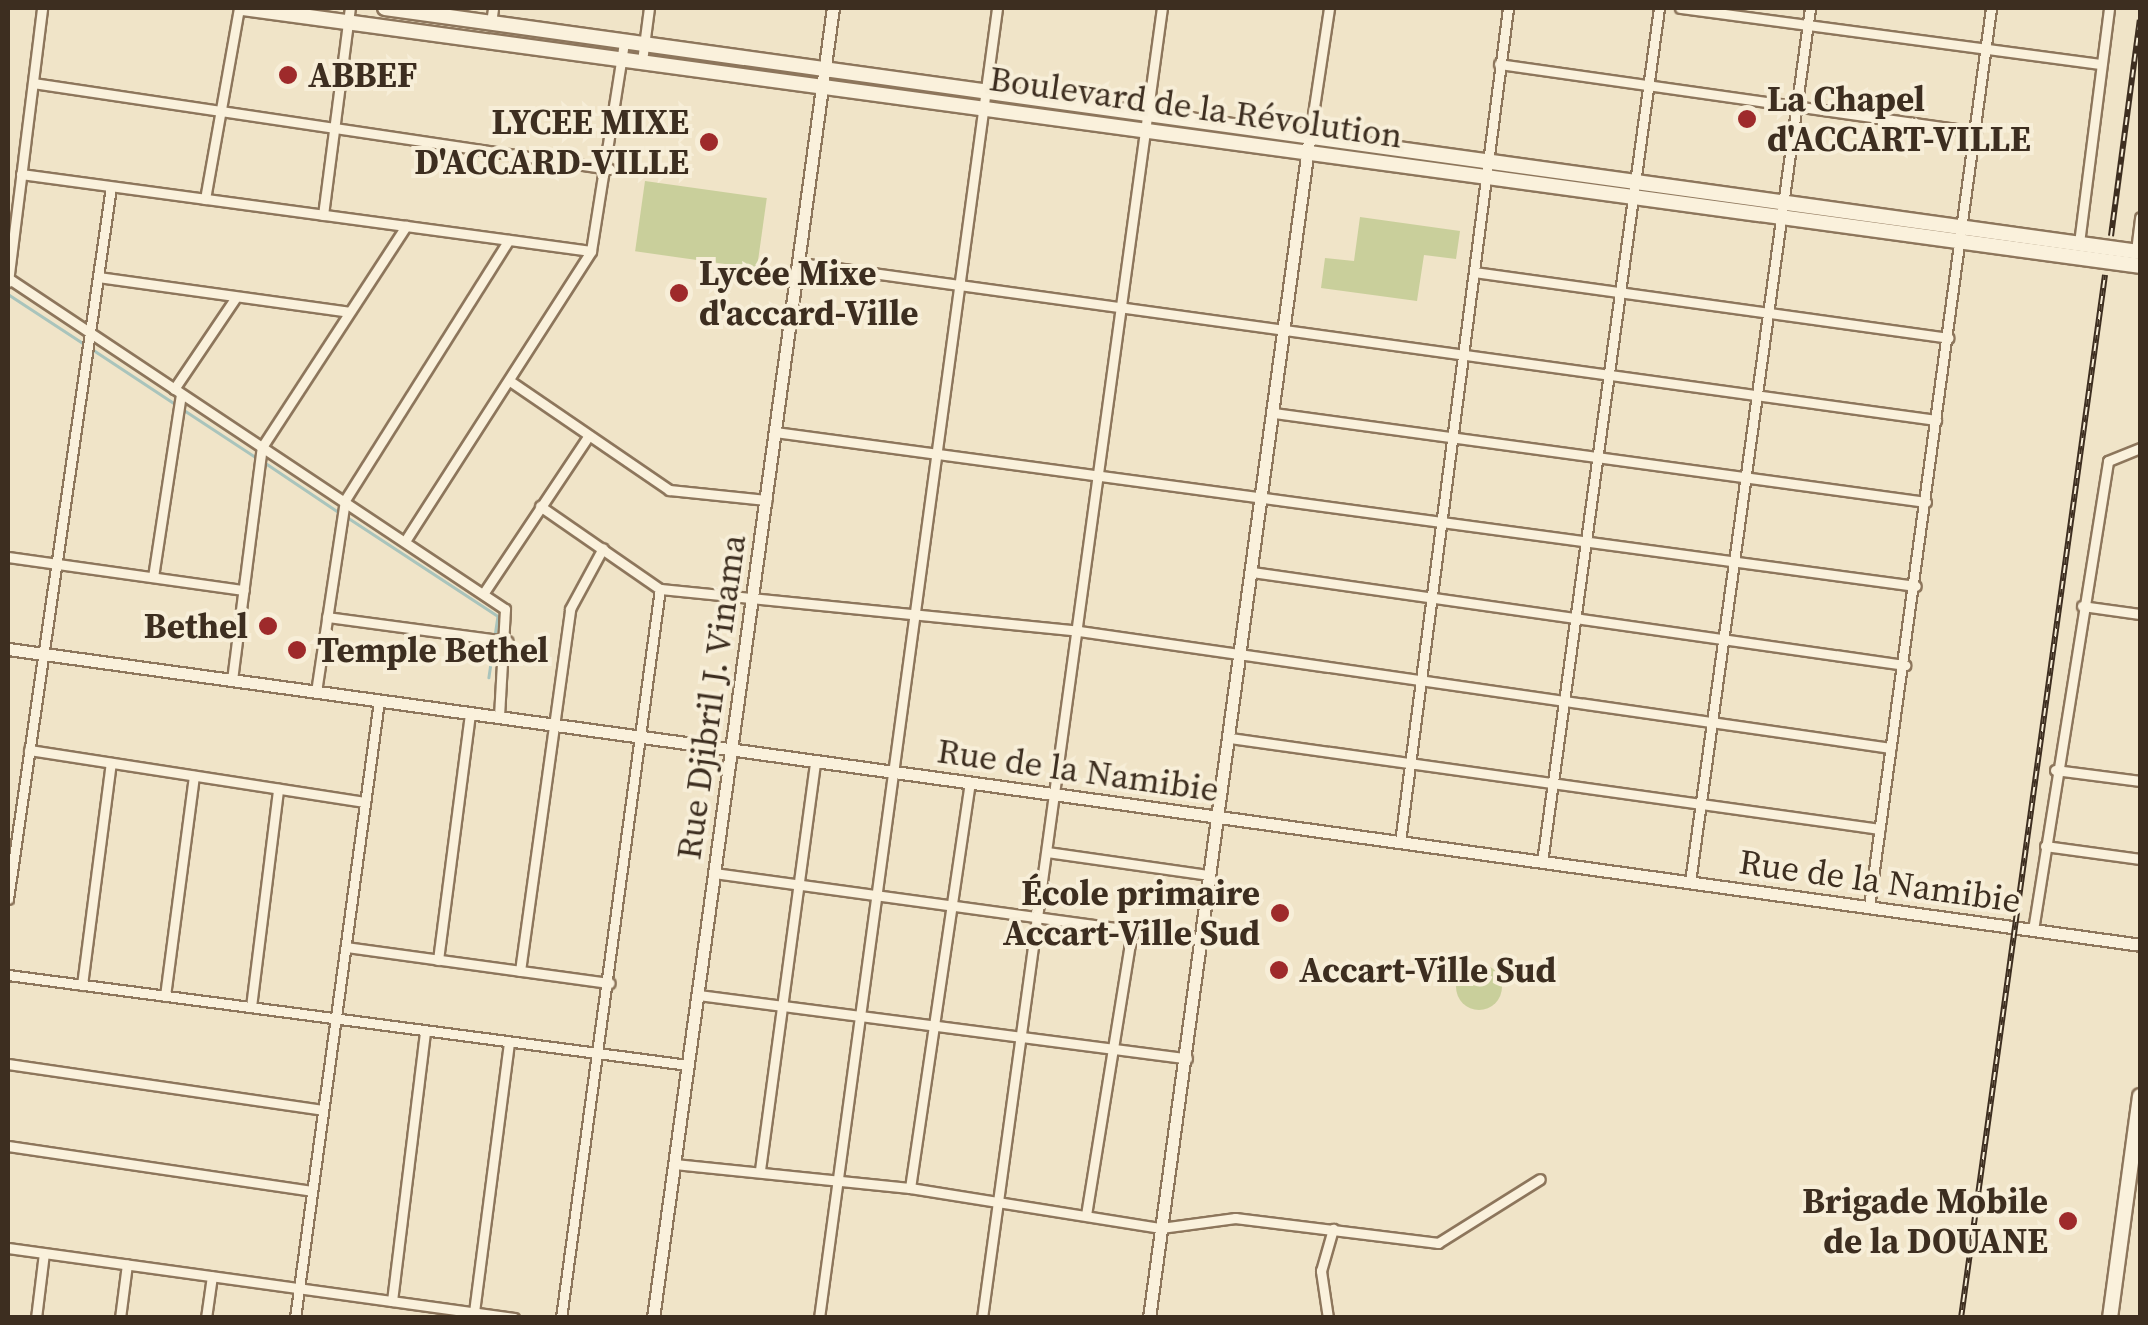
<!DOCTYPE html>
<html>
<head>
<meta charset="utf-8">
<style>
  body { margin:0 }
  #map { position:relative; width:2148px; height:1325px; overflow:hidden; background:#f0e4c8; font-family:"Source Serif 4",serif }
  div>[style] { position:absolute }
  .green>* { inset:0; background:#c9cf9b; transform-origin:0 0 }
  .round { border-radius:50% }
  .stream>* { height:2.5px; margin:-1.25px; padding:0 1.25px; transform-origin:1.25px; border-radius:1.25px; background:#a9c4bc }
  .roads { filter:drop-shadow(2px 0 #8d765c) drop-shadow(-2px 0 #8d765c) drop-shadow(0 2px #8d765c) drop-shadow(0 -2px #8d765c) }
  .minor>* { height:9px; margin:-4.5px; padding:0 4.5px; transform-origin:4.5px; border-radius:4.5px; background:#faf1dc }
  .tertiary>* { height:11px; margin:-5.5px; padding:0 5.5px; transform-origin:5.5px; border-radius:5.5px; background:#faf1dc }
  .secondary>* { height:14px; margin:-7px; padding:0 7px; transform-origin:7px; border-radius:7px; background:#faf1dc }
  .rail>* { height:6px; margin-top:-3px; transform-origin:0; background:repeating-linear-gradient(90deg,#f7eed8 0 8px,#3d2e20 0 16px); box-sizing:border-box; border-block:2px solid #3d2e20 }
  .dots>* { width:28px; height:28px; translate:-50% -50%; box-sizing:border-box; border:5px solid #f7eed8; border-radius:50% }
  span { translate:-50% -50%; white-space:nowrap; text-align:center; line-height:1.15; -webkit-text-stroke:8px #f7eed8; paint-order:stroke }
  .poi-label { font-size:35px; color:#3d2e20; font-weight:700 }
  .left { translate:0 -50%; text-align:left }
  .right { translate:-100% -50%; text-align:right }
  .street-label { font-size:35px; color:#3d2e20 }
  .frame { position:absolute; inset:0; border:10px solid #3d2e20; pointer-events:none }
</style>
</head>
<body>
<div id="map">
  <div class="green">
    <i style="left:645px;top:181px;width:123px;height:71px;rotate:8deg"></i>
    <i style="clip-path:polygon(1360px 217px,1460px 231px,1456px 259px,1424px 255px,1417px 301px,1321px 288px,1325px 258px,1354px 261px)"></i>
    <i class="round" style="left:1456px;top:964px;width:46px;height:46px"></i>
  </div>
  <div class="stream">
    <i style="left:8px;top:294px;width:93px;rotate:33.2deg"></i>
    <i style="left:92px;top:349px;width:103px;rotate:33.5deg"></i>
    <i style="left:184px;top:410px;width:87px;rotate:33.3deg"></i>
    <i style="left:264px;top:462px;width:92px;rotate:33.9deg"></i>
    <i style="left:347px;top:517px;width:181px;rotate:33.3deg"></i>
    <i style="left:498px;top:616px;width:62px;rotate:98.4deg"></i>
  </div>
  <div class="roads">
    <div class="minor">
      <i style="left:1680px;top:8px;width:425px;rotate:7.6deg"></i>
      <i style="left:491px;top:23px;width:15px;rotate:-82deg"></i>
      <i style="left:642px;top:61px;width:53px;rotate:-82.5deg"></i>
      <i style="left:1499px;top:64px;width:482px;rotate:8.1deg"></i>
      <i style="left:33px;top:83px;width:583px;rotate:8.48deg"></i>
      <i style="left:1310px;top:134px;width:127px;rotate:-81.4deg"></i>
      <i style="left:21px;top:174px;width:575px;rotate:7.69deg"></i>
      <i style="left:205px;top:199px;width:194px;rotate:-79.9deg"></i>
      <i style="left:323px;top:215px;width:209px;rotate:-82.6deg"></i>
      <i style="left:2079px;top:243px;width:237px;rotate:-82.7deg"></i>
      <i style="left:2136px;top:251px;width:34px;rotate:-83deg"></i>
      <i style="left:800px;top:263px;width:1147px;rotate:7.87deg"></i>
      <i style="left:1474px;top:272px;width:479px;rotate:7.9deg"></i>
      <i style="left:98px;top:277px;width:253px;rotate:7.9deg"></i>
      <i style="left:8px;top:278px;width:597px;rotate:33.66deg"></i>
      <i style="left:505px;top:609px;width:108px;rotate:93.2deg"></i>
      <i style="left:8px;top:282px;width:276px;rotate:-82.9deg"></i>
      <i style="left:510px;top:381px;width:193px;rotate:34.4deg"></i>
      <i style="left:669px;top:490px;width:98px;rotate:5.9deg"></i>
      <i style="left:174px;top:389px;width:111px;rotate:-56deg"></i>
      <i style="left:1274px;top:413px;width:658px;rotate:7.77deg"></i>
      <i style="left:775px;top:432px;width:1151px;rotate:7.69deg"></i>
      <i style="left:540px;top:506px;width:146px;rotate:34.7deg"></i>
      <i style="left:660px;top:589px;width:421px;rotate:5.7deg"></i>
      <i style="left:1079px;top:631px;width:820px;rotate:8.2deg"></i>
      <i style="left:407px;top:538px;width:341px;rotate:-57.3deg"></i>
      <i style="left:591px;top:251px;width:211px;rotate:-81deg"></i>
      <i style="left:8px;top:557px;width:238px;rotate:8deg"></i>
      <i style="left:1252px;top:572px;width:660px;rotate:8.11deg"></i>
      <i style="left:153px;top:577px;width:185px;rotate:-81.3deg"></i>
      <i style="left:485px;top:591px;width:187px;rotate:-56.3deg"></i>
      <i style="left:2082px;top:606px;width:59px;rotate:7.9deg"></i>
      <i style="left:327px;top:617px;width:182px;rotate:7.6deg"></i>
      <i style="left:232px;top:680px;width:235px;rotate:-82.7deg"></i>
      <i style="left:262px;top:447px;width:264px;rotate:-56.9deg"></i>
      <i style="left:316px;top:692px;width:194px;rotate:-81.4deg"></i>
      <i style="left:345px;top:500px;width:307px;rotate:-57.8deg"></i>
      <i style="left:1230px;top:738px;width:656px;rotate:7.97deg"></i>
      <i style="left:29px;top:750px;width:340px;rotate:8.8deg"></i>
      <i style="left:2055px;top:770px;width:86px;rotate:7.4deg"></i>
      <i style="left:1400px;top:842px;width:841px;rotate:-82.62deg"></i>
      <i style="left:2045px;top:846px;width:96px;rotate:7.8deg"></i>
      <i style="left:1047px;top:852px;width:164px;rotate:8.1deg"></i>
      <i style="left:1542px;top:862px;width:862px;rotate:-82.2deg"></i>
      <i style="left:714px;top:873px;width:492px;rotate:7.8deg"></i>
      <i style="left:1690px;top:882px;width:882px;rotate:-82.18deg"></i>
      <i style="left:8px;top:899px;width:719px;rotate:-81.77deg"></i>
      <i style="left:1869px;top:907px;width:907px;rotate:-82.27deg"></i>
      <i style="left:2033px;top:930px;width:475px;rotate:-80.9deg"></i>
      <i style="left:2108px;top:461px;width:35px;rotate:-22deg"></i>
      <i style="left:346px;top:947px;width:266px;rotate:7.8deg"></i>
      <i style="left:438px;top:960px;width:248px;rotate:-82.6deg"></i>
      <i style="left:520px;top:971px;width:365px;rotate:-82.1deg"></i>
      <i style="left:570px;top:609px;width:69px;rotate:-61.6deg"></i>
      <i style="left:8px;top:975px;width:686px;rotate:7.54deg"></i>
      <i style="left:82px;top:985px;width:224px;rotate:-82.6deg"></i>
      <i style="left:699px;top:995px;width:492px;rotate:7.4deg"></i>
      <i style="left:165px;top:996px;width:222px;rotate:-82.5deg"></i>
      <i style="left:251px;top:1007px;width:220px;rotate:-82.9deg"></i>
      <i style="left:8px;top:1064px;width:318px;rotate:8.3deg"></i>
      <i style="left:8px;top:1146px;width:307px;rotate:8.4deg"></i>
      <i style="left:674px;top:1164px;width:237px;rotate:5.8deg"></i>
      <i style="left:910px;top:1188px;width:254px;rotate:9.1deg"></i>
      <i style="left:1161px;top:1228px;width:75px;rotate:-7.7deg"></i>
      <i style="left:1235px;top:1218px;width:205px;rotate:7deg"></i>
      <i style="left:1438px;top:1243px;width:120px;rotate:-32.1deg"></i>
      <i style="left:760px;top:1170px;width:413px;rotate:-82.3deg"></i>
      <i style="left:910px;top:1188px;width:410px;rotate:-81.6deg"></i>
      <i style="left:1086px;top:1215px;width:289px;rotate:-80.8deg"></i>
      <i style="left:8px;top:1248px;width:511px;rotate:7.88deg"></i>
      <i style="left:392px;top:1301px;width:272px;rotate:-83deg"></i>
      <i style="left:474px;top:1312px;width:272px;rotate:-82.6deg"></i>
      <i style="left:36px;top:1318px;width:65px;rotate:-83deg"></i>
      <i style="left:120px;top:1318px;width:54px;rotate:-82.6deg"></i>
      <i style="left:206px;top:1318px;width:42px;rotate:-81.9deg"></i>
      <i style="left:295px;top:1318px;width:623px;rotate:-82.25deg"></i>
      <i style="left:561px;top:1318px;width:736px;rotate:-82.27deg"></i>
      <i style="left:819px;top:1318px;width:1322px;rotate:-82.26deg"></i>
      <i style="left:982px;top:1318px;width:1322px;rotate:-82.18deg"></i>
      <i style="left:1328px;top:1318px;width:48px;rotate:-98.5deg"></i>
      <i style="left:1321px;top:1271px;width:44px;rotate:-74.1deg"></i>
    </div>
    <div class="tertiary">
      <i style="left:8px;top:649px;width:2152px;rotate:7.9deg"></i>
      <i style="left:653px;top:1318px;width:1322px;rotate:-82.18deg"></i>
      <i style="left:1149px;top:1318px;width:1195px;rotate:-82.26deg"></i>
    </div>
    <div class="secondary">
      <i style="left:243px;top:8px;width:1914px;rotate:7.74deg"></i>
      <i style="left:385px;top:8px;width:1772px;rotate:7.92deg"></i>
      <i style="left:2110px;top:1318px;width:224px;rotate:-82.3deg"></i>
    </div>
  </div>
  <div class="rail">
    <i style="left:2111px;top:236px;width:218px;rotate:-82.4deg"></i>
    <i style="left:1961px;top:1318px;width:1053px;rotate:-82.14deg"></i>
  </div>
  <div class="dots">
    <i style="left:288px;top:75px;background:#9e2a2b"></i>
    <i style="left:1747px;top:119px;background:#9e2a2b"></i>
    <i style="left:709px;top:142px;background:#9e2a2b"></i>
    <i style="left:679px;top:293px;background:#9e2a2b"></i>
    <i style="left:268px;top:626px;background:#9e2a2b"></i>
    <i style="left:297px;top:650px;background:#9e2a2b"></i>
    <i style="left:1280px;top:913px;background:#9e2a2b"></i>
    <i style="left:1279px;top:970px;background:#9e2a2b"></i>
    <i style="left:2068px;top:1221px;background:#9e2a2b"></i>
  </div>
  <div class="poi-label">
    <span class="left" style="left:308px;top:75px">ABBEF</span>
    <span class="left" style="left:1767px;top:119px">La Chapel<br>d'ACCART-VILLE</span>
    <span class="right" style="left:689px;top:142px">LYCEE MIXE<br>D'ACCARD-VILLE</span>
    <span class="left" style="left:699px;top:293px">Lycée Mixe<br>d'accard-Ville</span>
    <span class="right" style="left:248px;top:626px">Bethel</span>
    <span class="left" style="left:317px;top:650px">Temple Bethel</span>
    <span class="right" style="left:1260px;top:913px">École primaire<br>Accart-Ville Sud</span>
    <span class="left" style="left:1299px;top:970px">Accart-Ville Sud</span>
    <span class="right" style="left:2048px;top:1221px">Brigade Mobile<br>de la DOUANE</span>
  </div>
  <div class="street-label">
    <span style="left:1196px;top:107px;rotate:8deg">Boulevard de la Révolution</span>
    <span style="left:711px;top:697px;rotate:-82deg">Rue Djibril J. Vinama</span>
    <span style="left:1078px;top:770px;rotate:8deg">Rue de la Namibie</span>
    <span style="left:1880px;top:881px;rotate:8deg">Rue de la Namibie</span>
  </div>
  <div class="frame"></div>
</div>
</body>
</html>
